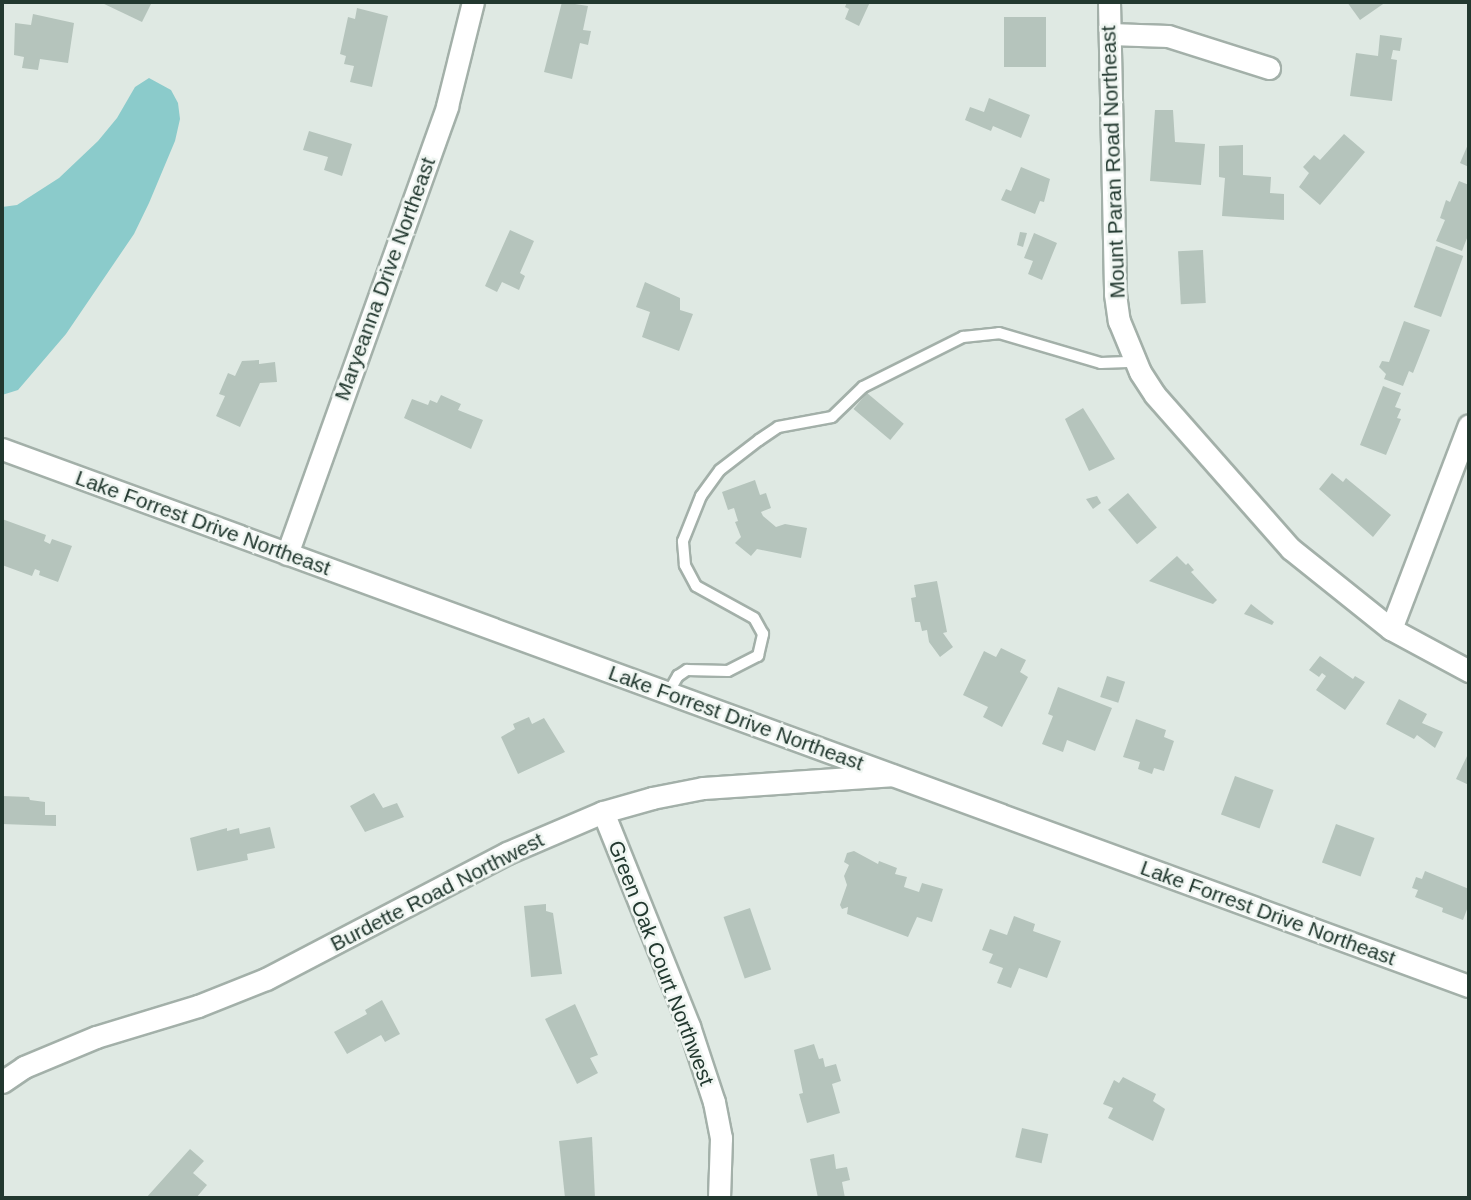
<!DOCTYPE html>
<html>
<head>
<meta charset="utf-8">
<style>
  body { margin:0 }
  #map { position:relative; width:1471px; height:1200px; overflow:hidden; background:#dfe9e3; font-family:Arial,sans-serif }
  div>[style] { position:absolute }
  .water>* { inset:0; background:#8bcbcb }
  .building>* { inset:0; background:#b5c4bc; transform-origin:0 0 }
  .roads { filter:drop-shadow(2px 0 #a3b0a9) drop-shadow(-2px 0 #a3b0a9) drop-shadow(0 2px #a3b0a9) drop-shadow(0 -2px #a3b0a9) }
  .lane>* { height:10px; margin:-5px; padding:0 5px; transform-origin:5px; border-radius:5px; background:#fff }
  .street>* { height:21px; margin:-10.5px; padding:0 10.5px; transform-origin:10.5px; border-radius:10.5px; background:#fff }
  .secondary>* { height:21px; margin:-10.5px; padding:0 10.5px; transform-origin:10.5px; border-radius:10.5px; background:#fff }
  span { translate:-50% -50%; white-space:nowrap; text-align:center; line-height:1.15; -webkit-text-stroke:5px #f0f6f2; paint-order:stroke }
  .street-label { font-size:21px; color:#22382f }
  .frame { position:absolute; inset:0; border:4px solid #22382f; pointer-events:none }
</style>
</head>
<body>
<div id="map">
  <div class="water">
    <i style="clip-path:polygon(149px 78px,171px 90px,178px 103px,180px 119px,175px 141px,149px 203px,134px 234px,66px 334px,18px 390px,2px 395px,2px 207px,17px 205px,59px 178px,98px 141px,117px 118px,135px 87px)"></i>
  </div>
  <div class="building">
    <i style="clip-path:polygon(100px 2px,152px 2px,142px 22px)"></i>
    <i style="clip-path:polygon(562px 2px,588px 6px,583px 30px,591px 31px,588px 45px,580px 43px,572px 79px,544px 72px)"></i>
    <i style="clip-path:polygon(847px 2px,870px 2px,859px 26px,845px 19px,849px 9px,845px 7px)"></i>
    <i style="clip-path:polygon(1347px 2px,1386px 2px,1360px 20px)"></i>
    <i style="clip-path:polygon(357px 8px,388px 16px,372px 87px,350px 82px,354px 66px,344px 64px,346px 56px,340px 54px,348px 17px,355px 19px)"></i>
    <i style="clip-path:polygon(33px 14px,74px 23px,68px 63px,40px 59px,38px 70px,22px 68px,24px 57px,14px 55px,15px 23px,31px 25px)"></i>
    <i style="left:1004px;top:17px;width:42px;height:50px"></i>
    <i style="clip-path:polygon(1380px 35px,1402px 38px,1400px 51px,1393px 50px,1391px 59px,1397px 60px,1392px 101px,1350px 96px,1356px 53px,1378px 56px)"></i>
    <i style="clip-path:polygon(989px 98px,1030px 115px,1021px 138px,993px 126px,991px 131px,965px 120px,970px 107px,984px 112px)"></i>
    <i style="clip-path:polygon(1155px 110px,1173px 110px,1175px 142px,1205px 144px,1201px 185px,1150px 181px)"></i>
    <i style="clip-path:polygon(309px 131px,352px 144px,342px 176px,324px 170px,328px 157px,303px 150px)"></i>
    <i style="clip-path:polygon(1344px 134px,1365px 152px,1320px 205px,1299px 187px,1309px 173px,1303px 167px,1314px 155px,1320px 160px)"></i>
    <i style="clip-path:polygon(1469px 142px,1469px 167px,1460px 163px)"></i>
    <i style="clip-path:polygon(1243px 145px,1243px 175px,1271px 177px,1270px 193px,1284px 194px,1284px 220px,1222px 216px,1225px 178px,1219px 177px,1219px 146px)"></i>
    <i style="clip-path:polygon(1021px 167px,1050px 179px,1044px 202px,1040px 201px,1035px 214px,1001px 200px,1006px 189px,1011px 191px)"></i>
    <i style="clip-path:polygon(1459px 181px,1469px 185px,1469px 233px,1462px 251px,1436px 241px,1445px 220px,1440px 218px,1446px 200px,1450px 202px)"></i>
    <i style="clip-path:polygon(510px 230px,534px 241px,520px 273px,525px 276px,519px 290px,502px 282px,497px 292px,485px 286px)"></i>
    <i style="clip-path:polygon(1020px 232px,1027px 233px,1023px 247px,1017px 245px)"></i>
    <i style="clip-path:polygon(1034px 233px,1057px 243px,1042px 280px,1028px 274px,1033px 261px,1024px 258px)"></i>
    <i style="left:1436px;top:246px;width:29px;height:65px;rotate:20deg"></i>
    <i style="left:1203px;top:250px;width:53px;height:25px;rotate:87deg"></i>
    <i style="clip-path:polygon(645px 282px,680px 298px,680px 310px,693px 314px,679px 351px,642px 337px,650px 312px,636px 307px)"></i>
    <i style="clip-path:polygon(1404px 321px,1430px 330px,1413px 373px,1409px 371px,1403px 386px,1384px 379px,1386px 374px,1379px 367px,1382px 361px,1389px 362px)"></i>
    <i style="clip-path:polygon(259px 360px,259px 364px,275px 362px,277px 382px,260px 383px,240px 427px,216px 416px,225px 396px,219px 394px,228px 373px,235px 376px,242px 361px)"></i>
    <i style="clip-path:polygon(1383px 386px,1401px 393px,1395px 407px,1401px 409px,1397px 418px,1401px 419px,1386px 455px,1360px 445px)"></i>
    <i style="left:867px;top:393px;width:48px;height:21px;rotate:40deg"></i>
    <i style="clip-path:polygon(441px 395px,461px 404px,458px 410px,483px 420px,471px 449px,404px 418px,412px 399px,428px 405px,430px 400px,437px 403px)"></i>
    <i style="clip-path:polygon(1083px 408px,1115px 459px,1089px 471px,1065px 419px)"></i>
    <i style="clip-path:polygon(1332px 473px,1343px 482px,1346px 478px,1391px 515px,1373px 537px,1319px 489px)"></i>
    <i style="clip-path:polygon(755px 480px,760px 495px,766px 493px,771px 508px,761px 512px,763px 516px,776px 527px,785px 524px,807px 528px,801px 558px,757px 549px,751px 556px,735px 543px,741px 537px,735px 522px,738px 521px,734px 508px,728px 510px,722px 492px)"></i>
    <i style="left:1128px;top:493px;width:45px;height:26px;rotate:50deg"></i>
    <i style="clip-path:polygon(1097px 496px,1101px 503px,1093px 509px,1086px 499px)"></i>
    <i style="clip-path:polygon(2px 519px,46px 535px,44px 541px,50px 544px,52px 539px,72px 546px,58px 582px,39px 575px,40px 571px,35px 569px,32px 576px,2px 565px)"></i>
    <i style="clip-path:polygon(1177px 556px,1186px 565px,1188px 563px,1194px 570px,1191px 572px,1217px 600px,1213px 604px,1149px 581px)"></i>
    <i style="clip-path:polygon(937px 581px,947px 632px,943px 633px,953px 647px,940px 657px,929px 642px,927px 630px,922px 631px,920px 622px,915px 622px,911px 598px,916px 597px,914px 585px)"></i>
    <i style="clip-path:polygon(1251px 604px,1274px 622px,1272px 625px,1244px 614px)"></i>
    <i style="clip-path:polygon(1001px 648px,1026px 660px,1020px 672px,1028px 677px,1002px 727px,983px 717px,988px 707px,963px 695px,984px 651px,996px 657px)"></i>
    <i style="clip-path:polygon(1320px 656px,1353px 679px,1355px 676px,1365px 682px,1345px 710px,1316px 690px,1326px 676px,1322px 673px,1319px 677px,1309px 670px)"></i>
    <i style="left:1107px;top:676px;width:19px;height:22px;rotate:18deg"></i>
    <i style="clip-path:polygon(1058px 687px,1112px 708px,1095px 751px,1067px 740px,1063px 752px,1042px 744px,1053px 716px,1048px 714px)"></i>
    <i style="clip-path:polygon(1399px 699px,1427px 714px,1422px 723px,1443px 732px,1435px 748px,1417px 735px,1414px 739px,1386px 724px)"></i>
    <i style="clip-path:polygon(529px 717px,532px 724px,544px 718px,565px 752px,518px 774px,501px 737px,515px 729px,513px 724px)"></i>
    <i style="clip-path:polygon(1136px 719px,1166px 730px,1164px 737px,1174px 741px,1164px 771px,1154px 768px,1152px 774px,1138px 769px,1140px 762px,1123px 757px)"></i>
    <i style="clip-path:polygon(1469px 752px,1469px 785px,1456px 779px)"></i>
    <i style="left:1235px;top:776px;width:41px;height:41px;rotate:20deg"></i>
    <i style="clip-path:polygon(374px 793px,383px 808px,397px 803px,404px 817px,365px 832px,350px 806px)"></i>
    <i style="clip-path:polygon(2px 796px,29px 797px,30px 800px,45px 802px,45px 815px,56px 815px,56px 826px,2px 824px)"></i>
    <i style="left:1336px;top:824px;width:41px;height:41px;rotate:20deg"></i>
    <i style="clip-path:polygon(270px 827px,275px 848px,247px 854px,248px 860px,197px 871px,190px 838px,227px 828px,227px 831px,239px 828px,240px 834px)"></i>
    <i style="clip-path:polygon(854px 851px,878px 864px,879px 861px,897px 868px,895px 874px,907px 877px,904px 887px,919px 892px,922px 883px,943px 889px,932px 922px,917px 917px,908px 937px,847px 914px,848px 907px,842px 909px,840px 905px,847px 885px,844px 876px,849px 865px,844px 862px,847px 853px)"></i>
    <i style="clip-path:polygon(1425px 871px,1469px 889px,1469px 904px,1463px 920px,1442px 912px,1443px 908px,1415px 897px,1418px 890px,1412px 888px,1416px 877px,1422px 879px)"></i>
    <i style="clip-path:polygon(546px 904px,546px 911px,553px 913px,562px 974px,531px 977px,524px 906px)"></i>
    <i style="left:750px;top:908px;width:65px;height:28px;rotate:71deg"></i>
    <i style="clip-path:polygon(1014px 916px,1035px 924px,1033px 931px,1061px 941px,1047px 978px,1019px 968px,1011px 988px,997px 983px,1003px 968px,989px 963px,993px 954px,982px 950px,990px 929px,1007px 935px)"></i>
    <i style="clip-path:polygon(382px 1000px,400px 1034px,385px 1042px,381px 1035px,347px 1054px,334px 1032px,367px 1014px,365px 1010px)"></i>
    <i style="clip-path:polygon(575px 1004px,598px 1055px,590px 1058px,598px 1073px,577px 1084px,545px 1019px)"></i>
    <i style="clip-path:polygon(814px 1044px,819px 1059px,823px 1058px,825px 1067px,836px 1064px,841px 1081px,832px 1084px,840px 1113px,807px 1123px,799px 1094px,803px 1093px,794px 1050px)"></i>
    <i style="clip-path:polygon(1123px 1077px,1156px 1094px,1153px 1101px,1165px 1109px,1153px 1141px,1108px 1118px,1113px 1108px,1103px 1104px,1114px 1080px,1119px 1083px)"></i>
    <i style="left:1022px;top:1128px;width:27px;height:30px;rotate:13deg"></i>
    <i style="clip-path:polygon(592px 1137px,595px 1198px,565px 1198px,559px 1141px)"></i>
    <i style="clip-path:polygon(190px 1149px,204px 1161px,193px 1173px,207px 1185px,196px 1198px,146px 1198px)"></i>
    <i style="clip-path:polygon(834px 1154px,836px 1169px,847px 1167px,850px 1180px,842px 1182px,845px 1198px,818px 1198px,810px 1159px)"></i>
  </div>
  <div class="roads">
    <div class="lane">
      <i style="left:668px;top:693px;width:20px;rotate:-60deg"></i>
      <i style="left:678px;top:676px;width:11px;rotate:-34deg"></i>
      <i style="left:687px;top:670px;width:41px;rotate:1.4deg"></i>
      <i style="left:728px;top:671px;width:34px;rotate:-27deg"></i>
      <i style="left:758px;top:656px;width:23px;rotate:-77deg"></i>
      <i style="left:763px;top:634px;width:18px;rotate:-119deg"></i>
      <i style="left:754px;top:618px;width:66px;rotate:-151.1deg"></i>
      <i style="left:696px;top:586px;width:24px;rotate:-118deg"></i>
      <i style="left:685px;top:565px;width:24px;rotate:-95deg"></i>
      <i style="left:683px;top:541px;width:48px;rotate:-68.2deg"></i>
      <i style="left:701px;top:496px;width:32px;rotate:-54deg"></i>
      <i style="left:720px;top:470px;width:49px;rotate:-37.6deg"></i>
      <i style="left:759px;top:440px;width:23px;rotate:-34deg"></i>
      <i style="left:778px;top:427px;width:55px;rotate:-10.5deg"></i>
      <i style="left:832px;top:417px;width:43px;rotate:-44.1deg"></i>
      <i style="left:863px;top:387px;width:112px;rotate:-26.6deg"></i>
      <i style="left:963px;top:337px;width:36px;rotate:-6deg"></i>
      <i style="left:999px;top:333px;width:106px;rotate:16.4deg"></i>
      <i style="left:1101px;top:363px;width:33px;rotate:-2deg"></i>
    </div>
    <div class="street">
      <i style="left:1110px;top:34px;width:58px;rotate:2deg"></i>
      <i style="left:1168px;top:36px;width:106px;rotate:17.6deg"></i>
      <i style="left:287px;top:554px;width:476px;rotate:-70.3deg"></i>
      <i style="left:447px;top:106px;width:107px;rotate:-76deg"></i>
      <i style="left:1391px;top:629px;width:218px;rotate:-69.1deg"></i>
      <i style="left:603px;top:812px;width:231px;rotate:68.1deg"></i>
      <i style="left:689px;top:1026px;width:80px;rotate:71.8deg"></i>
      <i style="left:714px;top:1102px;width:37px;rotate:79deg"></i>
      <i style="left:721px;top:1138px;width:60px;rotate:91.9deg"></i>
      <i style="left:2px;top:1082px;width:27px;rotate:-34deg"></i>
      <i style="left:24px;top:1067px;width:78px;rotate:-22.6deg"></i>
      <i style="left:96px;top:1037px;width:107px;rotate:-16.9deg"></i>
      <i style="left:198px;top:1006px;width:73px;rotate:-21.7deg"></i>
      <i style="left:266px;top:979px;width:272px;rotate:-27.6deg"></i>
      <i style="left:507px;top:853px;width:104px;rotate:-23.1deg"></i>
      <i style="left:603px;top:812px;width:51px;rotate:-15.9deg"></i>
      <i style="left:652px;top:798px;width:52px;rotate:-11.1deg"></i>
      <i style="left:703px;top:788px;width:189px;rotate:-3.9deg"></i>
    </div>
    <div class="secondary">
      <i style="left:1109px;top:2px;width:292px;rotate:88.8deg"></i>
      <i style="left:1115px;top:294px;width:27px;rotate:82deg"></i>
      <i style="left:1119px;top:321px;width:55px;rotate:67.6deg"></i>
      <i style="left:1140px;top:372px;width:27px;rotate:57deg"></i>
      <i style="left:1155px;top:395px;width:205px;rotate:48.6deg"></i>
      <i style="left:1291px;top:549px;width:128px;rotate:38.7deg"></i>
      <i style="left:1391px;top:629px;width:89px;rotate:28.3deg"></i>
      <i style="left:2px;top:449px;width:1562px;rotate:20.11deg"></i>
    </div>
  </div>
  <div class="street-label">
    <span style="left:1113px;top:162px;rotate:-92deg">Mount Paran Road Northeast</span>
    <span style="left:385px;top:279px;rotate:-70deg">Maryeanna Drive Northeast</span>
    <span style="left:203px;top:523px;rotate:20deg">Lake Forrest Drive Northeast</span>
    <span style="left:736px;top:718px;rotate:20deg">Lake Forrest Drive Northeast</span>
    <span style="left:437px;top:892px;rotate:-27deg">Burdette Road Northwest</span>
    <span style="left:1268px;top:913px;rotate:20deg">Lake Forrest Drive Northeast</span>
    <span style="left:661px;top:963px;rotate:69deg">Green Oak Court Northwest</span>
  </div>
  <div class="frame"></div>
</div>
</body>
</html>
